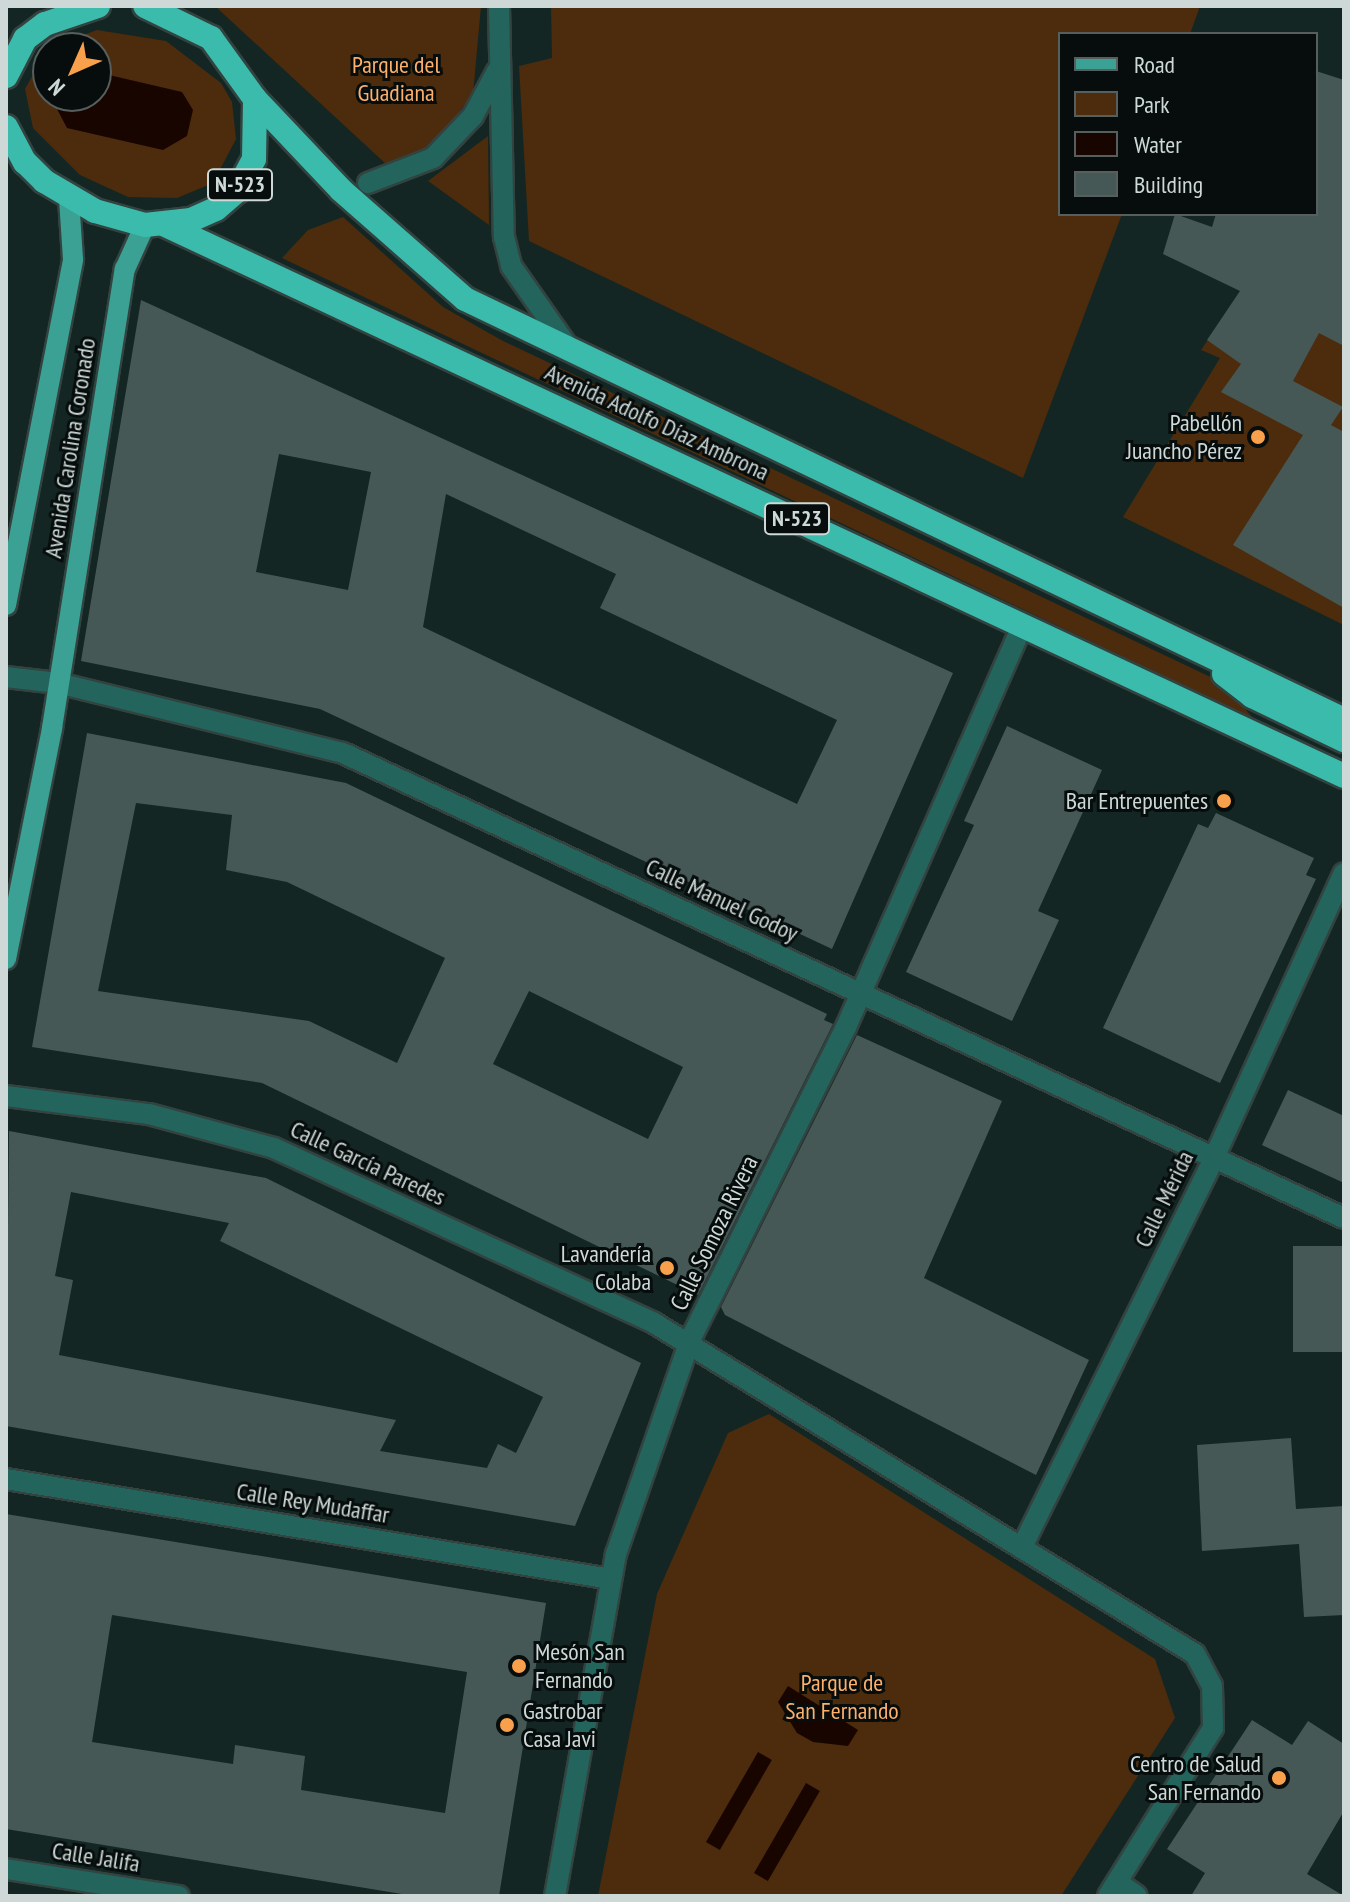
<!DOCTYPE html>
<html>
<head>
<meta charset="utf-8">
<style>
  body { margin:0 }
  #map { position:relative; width:1350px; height:1902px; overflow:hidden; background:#142623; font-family:"PT Sans Narrow",sans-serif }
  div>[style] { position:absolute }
  .green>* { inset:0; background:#4c2c0c }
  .water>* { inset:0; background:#190500; transform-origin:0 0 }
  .building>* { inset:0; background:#455855; transform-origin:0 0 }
  .roads { filter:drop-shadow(2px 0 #324340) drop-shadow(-2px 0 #324340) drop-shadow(0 2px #324340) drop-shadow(0 -2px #324340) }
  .minor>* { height:20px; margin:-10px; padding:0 10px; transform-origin:10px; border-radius:10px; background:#23645d }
  .major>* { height:20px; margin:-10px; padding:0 10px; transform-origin:10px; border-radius:10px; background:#3ca195 }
  .highway>* { height:24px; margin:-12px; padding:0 12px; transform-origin:12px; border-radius:12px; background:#3abbac }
  .dots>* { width:22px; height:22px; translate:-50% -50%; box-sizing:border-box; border:4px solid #060d0c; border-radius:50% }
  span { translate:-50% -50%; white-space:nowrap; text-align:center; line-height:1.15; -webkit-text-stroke:6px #060d0c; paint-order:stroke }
  .shield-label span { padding:2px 6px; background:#060d0c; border:2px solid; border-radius:6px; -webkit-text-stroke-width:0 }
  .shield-label { font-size:22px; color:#ced9d7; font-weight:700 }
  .park-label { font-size:24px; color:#feb06b }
  .street-label { font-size:24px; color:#ced9d7 }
  .poi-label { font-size:24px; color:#ced9d7 }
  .right { translate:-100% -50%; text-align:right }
  .left { translate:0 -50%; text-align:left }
  .frame { position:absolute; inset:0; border:8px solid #ced9d7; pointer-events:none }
  .legend { position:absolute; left:1058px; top:32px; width:260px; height:184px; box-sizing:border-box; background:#060d0c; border:2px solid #565f5d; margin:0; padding:10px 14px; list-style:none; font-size:24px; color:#ced9d7 }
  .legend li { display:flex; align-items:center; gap:16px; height:40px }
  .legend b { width:40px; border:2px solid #565f5d }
  .north { position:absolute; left:32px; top:32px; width:80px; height:80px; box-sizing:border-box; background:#060d0c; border:2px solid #565f5d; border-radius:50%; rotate:225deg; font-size:22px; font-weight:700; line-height:32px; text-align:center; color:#ced9d7 }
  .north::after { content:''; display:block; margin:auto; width:28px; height:36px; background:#f9a04c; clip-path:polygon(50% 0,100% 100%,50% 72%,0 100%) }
</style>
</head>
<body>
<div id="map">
  <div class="green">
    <i style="clip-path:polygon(215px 6px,481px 6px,473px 94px,440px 138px,418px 155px,386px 164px)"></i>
    <i style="clip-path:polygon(551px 6px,1200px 6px,1190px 34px,1060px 34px,1060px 214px,1122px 214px,1023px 478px,529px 241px,519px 66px,552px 58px)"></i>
    <i style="clip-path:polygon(97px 30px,166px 41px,221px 83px,232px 102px,236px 139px,213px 183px,177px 198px,128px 197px,80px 175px,33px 128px,25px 89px,48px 48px,48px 96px,96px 96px,96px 48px,48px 48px)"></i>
    <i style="clip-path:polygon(488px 136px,489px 225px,428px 181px)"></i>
    <i style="clip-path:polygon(343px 217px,443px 307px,503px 341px,1221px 682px,1254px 719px,282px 258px,308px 230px)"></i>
    <i style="clip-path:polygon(1255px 269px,1344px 305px,1344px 625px,1123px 517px,1220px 358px,1201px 350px)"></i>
    <i style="clip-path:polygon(769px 1414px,1155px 1659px,1175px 1718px,1061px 1896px,598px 1896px,657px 1594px,728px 1433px)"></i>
  </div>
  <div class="water">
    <i style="clip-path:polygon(96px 72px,182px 92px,193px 110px,187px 136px,163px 150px,67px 128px,57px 109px,60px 96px,96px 96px)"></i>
    <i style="clip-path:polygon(788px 1686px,858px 1730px,848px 1746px,813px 1742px,797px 1733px,778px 1702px)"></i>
    <i style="left:758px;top:1752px;width:16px;height:104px;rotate:30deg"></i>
    <i style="left:806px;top:1783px;width:16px;height:104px;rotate:30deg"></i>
  </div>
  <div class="building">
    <i style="clip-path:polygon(1316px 71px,1344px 80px,1344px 346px,1319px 333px,1293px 381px,1343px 407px,1331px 425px,1344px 432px,1344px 608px,1233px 545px,1303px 435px,1221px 392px,1241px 364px,1207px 340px,1240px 291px,1163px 254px,1175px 214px,1212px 227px,1216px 214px,1316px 214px)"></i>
    <i style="clip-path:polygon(evenodd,141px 300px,953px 673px,832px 949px,320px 709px,81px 661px,141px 300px,279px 454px,371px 472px,348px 590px,256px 572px,279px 454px,141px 300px,446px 494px,616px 574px,600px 608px,837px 720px,797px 804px,423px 627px,446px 494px)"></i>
    <i style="clip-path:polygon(1007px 726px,1102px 770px,1038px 911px,1059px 920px,1012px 1021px,906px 972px,974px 825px,964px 821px)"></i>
    <i style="clip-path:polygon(evenodd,87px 733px,346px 783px,827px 1014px,824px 1020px,833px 1024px,698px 1295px,262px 1083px,32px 1047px,87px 733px,136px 803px,232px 815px,226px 870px,287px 882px,445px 958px,397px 1063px,309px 1021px,98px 991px,136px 803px,87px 733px,529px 991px,683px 1067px,648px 1139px,493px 1064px,529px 991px)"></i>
    <i style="clip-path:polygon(1216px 813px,1314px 858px,1306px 875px,1316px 879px,1220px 1083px,1103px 1028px,1198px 824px,1208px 828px)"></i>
    <i style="clip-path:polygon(857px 1035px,1002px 1101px,924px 1278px,1089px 1360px,1036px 1475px,725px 1315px,721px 1307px)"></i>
    <i style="clip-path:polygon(1288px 1090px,1344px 1116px,1344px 1183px,1262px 1145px)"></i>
    <i style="clip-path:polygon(evenodd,9px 1131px,266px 1178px,641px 1363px,575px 1526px,6px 1426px,9px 1131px,71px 1192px,229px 1223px,220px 1241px,543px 1397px,516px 1453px,498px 1444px,487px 1468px,380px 1451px,396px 1420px,59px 1355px,73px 1280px,55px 1276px,71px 1192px)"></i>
    <i style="left:1344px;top:1246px;width:106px;height:51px;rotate:90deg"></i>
    <i style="clip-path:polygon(1291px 1438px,1296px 1509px,1344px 1506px,1344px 1615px,1304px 1617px,1299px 1544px,1202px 1551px,1197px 1445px)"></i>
    <i style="clip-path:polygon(evenodd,6px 1514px,546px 1603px,499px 1896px,414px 1896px,6px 1829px,6px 1514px,112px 1615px,467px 1672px,445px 1813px,301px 1790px,305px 1756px,235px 1745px,233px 1764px,92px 1742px,112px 1615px)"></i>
    <i style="clip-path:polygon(1252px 1720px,1292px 1745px,1308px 1721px,1344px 1744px,1344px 1811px,1307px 1874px,1344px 1896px,1191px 1896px,1205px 1873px,1167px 1849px)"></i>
  </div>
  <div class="roads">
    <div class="minor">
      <i style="left:499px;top:6px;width:231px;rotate:88.8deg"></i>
      <i style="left:504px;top:237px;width:30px;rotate:76deg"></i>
      <i style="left:511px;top:266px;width:99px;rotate:54.9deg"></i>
      <i style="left:368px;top:183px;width:70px;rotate:-21deg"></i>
      <i style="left:433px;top:158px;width:58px;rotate:-46.4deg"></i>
      <i style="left:473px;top:116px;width:51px;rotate:-61.9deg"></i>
      <i style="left:6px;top:677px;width:52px;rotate:6.6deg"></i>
      <i style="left:58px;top:683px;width:293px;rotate:13.8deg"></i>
      <i style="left:343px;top:753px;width:1104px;rotate:24.92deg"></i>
      <i style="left:6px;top:1096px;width:144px;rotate:7.2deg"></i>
      <i style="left:149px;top:1114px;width:130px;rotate:15.2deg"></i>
      <i style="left:274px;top:1148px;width:418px;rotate:24.7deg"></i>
      <i style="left:654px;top:1323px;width:634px;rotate:31.46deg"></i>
      <i style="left:1195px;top:1654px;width:36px;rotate:62deg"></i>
      <i style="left:1212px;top:1686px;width:42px;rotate:88.6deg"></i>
      <i style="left:1213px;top:1728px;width:198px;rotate:122deg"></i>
      <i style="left:6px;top:1479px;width:613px;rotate:9.39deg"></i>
      <i style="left:1023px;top:1545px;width:429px;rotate:-63.7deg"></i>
      <i style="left:1213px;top:1160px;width:315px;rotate:-65.5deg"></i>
      <i style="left:6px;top:1869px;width:175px;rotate:8.9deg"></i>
      <i style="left:1117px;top:1882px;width:24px;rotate:35deg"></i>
      <i style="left:555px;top:1896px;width:347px;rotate:-79.9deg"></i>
      <i style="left:616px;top:1554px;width:226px;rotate:-70.9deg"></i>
      <i style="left:690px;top:1340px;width:350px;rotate:-63.5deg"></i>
      <i style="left:846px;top:1027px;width:437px;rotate:-66.3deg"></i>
    </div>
    <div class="major">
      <i style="left:6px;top:605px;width:352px;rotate:-79deg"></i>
      <i style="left:73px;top:259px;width:61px;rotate:-93.8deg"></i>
      <i style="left:6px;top:959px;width:236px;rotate:-78.7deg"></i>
      <i style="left:52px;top:728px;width:465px;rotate:-81deg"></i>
      <i style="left:125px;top:269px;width:48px;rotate:-65.6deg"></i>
    </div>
    <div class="highway">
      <i style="left:6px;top:76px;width:42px;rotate:-62.8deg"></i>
      <i style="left:25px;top:39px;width:25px;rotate:-37deg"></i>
      <i style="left:45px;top:24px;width:56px;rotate:-18.8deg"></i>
      <i style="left:255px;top:99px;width:125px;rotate:46.6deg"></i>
      <i style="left:341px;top:190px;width:165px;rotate:41.3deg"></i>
      <i style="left:465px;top:299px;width:975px;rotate:25.59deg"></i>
      <i style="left:6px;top:127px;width:40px;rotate:62deg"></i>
      <i style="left:25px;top:162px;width:27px;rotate:45deg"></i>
      <i style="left:44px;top:181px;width:59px;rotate:30.5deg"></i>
      <i style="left:95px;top:211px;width:52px;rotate:15.6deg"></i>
      <i style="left:145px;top:225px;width:46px;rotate:-6.2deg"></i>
      <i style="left:191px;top:220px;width:27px;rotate:-24deg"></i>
      <i style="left:216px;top:209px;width:28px;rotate:-41deg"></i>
      <i style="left:237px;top:191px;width:36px;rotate:-62deg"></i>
      <i style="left:254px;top:159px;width:60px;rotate:-89deg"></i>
      <i style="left:255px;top:99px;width:75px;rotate:-125.8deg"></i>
      <i style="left:211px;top:38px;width:73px;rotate:-154.1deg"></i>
      <i style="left:163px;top:224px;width:1304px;rotate:25.05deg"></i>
      <i style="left:1224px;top:674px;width:36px;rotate:38deg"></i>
      <i style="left:1252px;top:696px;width:102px;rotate:25.6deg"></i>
    </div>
  </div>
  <div class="dots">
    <i style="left:1258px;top:437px;background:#f9a04c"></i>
    <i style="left:1224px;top:801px;background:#f9a04c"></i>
    <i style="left:667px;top:1268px;background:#f9a04c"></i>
    <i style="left:519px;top:1666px;background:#f9a04c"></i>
    <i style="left:507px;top:1725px;background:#f9a04c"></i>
    <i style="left:1279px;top:1778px;background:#f9a04c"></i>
  </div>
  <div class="shield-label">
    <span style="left:240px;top:185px">N-523</span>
    <span style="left:797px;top:519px">N-523</span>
  </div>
  <div class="park-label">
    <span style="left:396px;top:79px">Parque del<br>Guadiana</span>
    <span style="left:842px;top:1697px">Parque de<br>San Fernando</span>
  </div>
  <div class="street-label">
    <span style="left:657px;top:422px;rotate:25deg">Avenida Adolfo Díaz Ambrona</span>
    <span style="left:70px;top:448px;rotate:-81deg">Avenida Carolina Coronado</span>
    <span style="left:722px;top:900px;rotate:25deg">Calle Manuel Godoy</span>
    <span style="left:368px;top:1163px;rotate:25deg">Calle García Paredes</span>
    <span style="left:1164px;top:1199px;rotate:-64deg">Calle Mérida</span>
    <span style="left:714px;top:1233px;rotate:-64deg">Calle Somoza Rivera</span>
    <span style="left:313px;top:1503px;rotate:9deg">Calle Rey Mudaffar</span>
    <span style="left:96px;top:1857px;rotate:9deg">Calle Jalifa</span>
  </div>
  <div class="poi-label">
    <span class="right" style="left:1242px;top:437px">Pabellón<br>Juancho Pérez</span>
    <span class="right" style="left:1208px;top:801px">Bar Entrepuentes</span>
    <span class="right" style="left:651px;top:1268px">Lavandería<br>Colaba</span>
    <span class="left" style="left:535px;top:1666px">Mesón San<br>Fernando</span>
    <span class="left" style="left:523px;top:1725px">Gastrobar<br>Casa Javi</span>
    <span class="right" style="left:1261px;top:1778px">Centro de Salud<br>San Fernando</span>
  </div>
  <div class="frame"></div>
  <ul class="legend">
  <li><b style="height:10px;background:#3ca195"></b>Road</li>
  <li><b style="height:22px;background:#4c2c0c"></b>Park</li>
  <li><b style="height:22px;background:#190500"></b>Water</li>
  <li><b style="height:22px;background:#455855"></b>Building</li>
  </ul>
  <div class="north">N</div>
</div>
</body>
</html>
